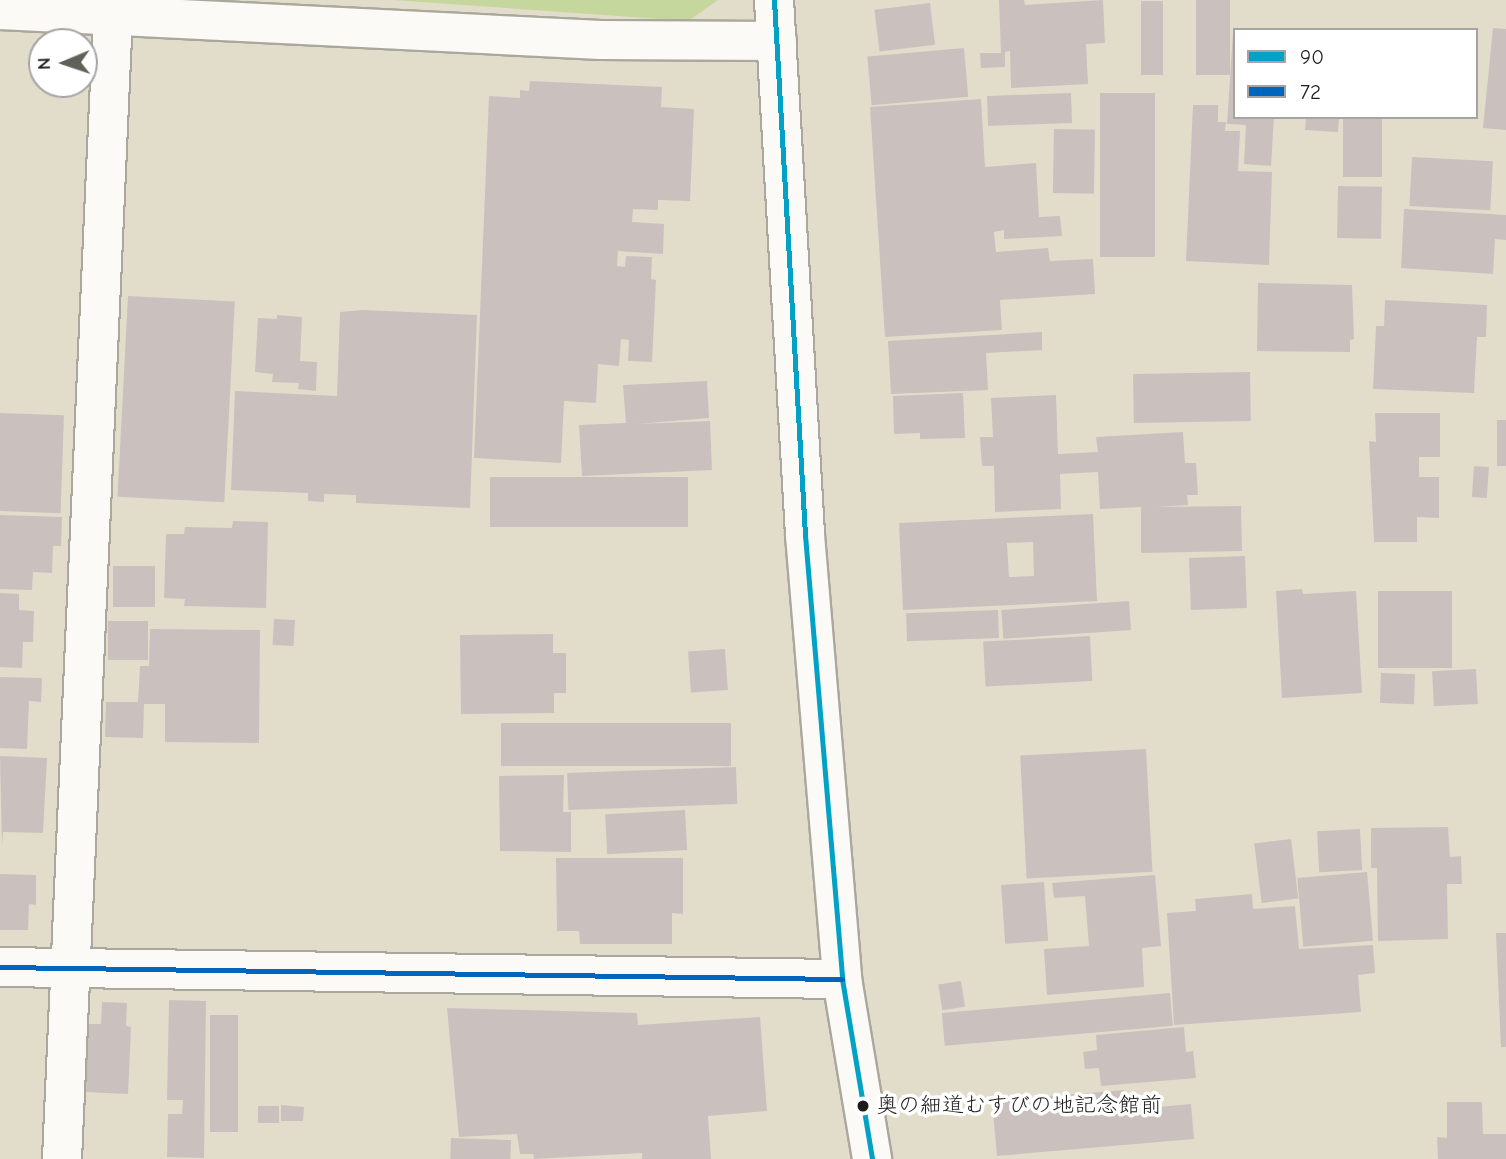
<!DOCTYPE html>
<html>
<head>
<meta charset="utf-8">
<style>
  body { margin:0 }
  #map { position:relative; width:1506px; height:1159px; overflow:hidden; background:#e2ddcb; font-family:"Comic Neue","Klee One",sans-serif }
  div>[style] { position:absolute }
  .green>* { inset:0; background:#c6d79e }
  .building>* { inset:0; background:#cac1bf; transform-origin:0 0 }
  .roads { filter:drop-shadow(2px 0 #aaa79c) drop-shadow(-2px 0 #aaa79c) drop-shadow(0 2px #aaa79c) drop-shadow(0 -2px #aaa79c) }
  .minor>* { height:38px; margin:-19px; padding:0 19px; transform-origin:19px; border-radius:19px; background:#fbfaf7 }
  .primary>* { height:38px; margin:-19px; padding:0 19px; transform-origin:19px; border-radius:19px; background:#fbfaf7 }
  .bus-1>* { height:5px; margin:-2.5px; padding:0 2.5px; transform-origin:2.5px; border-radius:2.5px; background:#01a2c5 }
  .bus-2>* { height:5px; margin:-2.5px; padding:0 2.5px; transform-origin:2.5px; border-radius:2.5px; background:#0065bd }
  .dots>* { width:19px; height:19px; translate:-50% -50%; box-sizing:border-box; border:4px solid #fff; border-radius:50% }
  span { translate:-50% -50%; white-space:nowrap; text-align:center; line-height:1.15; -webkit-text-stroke:7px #fff; paint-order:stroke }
  .bus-label { font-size:22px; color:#1c1c1c }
  .left { translate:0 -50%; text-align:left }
  .legend { position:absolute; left:1233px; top:28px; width:245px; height:91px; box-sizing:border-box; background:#fff; border:2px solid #a4a4a4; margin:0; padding:9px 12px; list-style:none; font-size:21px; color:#1c1c1c }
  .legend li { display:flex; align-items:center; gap:14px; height:35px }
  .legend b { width:35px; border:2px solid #a4a4a4 }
  .north { position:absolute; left:28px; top:28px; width:70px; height:70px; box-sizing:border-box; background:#fff; border:2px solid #a4a4a4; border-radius:50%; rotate:268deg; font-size:19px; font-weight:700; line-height:28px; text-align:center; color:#1c1c1c }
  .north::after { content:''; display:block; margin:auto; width:24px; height:32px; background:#616059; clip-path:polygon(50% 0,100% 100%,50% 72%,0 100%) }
</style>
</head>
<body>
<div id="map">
  <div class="green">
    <i style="clip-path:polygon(393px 0,718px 0,688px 21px)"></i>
  </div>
  <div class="building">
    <i style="clip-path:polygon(999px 0,1024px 0,1025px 5px,1103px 0,1105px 43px,1086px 44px,1088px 84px,1011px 88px,1010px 51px,1005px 52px,1005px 67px,981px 68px,980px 53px,1001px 53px)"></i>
    <i style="left:1196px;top:0;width:34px;height:75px"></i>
    <i style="left:1141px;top:1px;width:22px;height:74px"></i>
    <i style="left:930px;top:3px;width:42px;height:56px;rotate:83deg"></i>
    <i style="clip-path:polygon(1493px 28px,1506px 29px,1506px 130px,1483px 128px)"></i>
    <i style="clip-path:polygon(1233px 33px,1235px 117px,1274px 117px,1271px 166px,1244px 164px,1246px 125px,1227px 124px)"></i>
    <i style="left:964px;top:48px;width:49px;height:97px;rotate:85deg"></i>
    <i style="clip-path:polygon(530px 81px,662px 87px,661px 107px,694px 109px,690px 201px,658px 200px,658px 210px,633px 209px,632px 222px,664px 224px,663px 254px,618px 251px,617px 266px,625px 267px,626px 256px,652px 257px,651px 279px,656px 280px,652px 362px,628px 361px,629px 340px,621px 339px,619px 366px,598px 364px,596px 403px,564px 401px,561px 463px,474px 458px,489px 96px,520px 98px,520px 90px,529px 91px)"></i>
    <i style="left:1071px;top:93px;width:30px;height:84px;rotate:88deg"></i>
    <i style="left:1100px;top:93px;width:55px;height:164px"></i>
    <i style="clip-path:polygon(981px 99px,985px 167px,1036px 163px,1039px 217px,1060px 216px,1062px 236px,1004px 239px,1004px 230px,994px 232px,996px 252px,1048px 248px,1050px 261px,1093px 259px,1095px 294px,1000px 300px,1002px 330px,885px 337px,870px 107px)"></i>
    <i style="clip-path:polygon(1193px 105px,1218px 105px,1218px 122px,1226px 122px,1225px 131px,1240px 131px,1238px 171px,1272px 172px,1269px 265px,1186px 261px)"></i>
    <i style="clip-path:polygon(1306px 117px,1339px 117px,1338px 132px,1305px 130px)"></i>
    <i style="left:1343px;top:117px;width:39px;height:60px"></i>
    <i style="left:1054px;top:129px;width:41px;height:64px;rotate:1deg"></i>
    <i style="left:1412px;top:157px;width:81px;height:49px;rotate:3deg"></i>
    <i style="left:1338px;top:186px;width:44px;height:52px;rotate:1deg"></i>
    <i style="clip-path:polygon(1404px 209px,1506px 215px,1506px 240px,1495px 239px,1493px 274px,1401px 268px)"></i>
    <i style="clip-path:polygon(1258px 283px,1352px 285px,1354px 339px,1350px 340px,1350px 352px,1257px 351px)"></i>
    <i style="left:128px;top:296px;width:107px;height:201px;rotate:3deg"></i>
    <i style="clip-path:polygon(1385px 300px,1487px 305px,1486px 337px,1477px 337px,1474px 393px,1373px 389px,1376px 326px,1384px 326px)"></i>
    <i style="clip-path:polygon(363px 310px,477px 315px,470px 508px,356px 503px,356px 495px,324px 494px,324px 502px,308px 501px,308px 493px,231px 490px,235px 391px,337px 396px,340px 312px)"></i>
    <i style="clip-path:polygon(277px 315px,302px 317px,300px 361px,317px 362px,316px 391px,298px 389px,299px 383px,272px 382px,273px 374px,255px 372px,258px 318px,277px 319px)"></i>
    <i style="clip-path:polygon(1042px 332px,1042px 350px,986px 353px,988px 390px,891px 394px,888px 341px)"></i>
    <i style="left:1250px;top:372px;width:49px;height:117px;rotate:89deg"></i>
    <i style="clip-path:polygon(707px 381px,709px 418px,636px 424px,710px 421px,712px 470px,582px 476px,579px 425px,626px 423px,623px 385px)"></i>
    <i style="clip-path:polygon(963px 393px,965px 438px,920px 439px,920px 433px,894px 434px,893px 396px)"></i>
    <i style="clip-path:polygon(1056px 395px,1058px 454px,1098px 452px,1096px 437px,1183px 432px,1185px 463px,1196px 463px,1198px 495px,1187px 495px,1188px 505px,1157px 507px,1241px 506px,1242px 551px,1141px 553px,1141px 507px,1100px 509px,1098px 472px,1060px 474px,1061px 509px,995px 512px,994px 466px,982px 466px,980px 437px,993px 437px,991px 398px)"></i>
    <i style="left:0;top:413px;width:64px;height:98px;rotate:2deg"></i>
    <i style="clip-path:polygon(1375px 413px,1440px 413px,1440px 457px,1419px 457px,1419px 477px,1439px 477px,1439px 518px,1417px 517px,1417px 542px,1374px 542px,1369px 441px,1376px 442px)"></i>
    <i style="left:1497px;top:420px;width:9px;height:46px"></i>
    <i style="left:1474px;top:466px;width:15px;height:31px;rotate:4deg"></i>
    <i style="left:490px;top:477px;width:198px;height:50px"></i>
    <i style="clip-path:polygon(evenodd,1093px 514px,1097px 601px,903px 610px,899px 523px,1093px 514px,1033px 542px,1034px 576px,1009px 577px,1007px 543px,1033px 542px)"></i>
    <i style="clip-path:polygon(0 515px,62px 517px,61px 546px,53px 546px,52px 573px,33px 572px,32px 590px,0 589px)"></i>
    <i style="clip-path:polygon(233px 521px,268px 522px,266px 608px,184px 606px,185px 599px,164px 598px,166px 534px,184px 534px,185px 527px,232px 528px)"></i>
    <i style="left:1245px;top:556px;width:52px;height:56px;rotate:88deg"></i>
    <i style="left:113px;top:566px;width:42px;height:41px"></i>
    <i style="clip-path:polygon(1302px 589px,1303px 594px,1356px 591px,1362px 693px,1282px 698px,1276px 591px)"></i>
    <i style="left:1452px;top:591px;width:77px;height:74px;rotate:90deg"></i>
    <i style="clip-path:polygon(0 593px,19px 594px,19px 610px,34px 611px,33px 642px,23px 642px,22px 668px,0 667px)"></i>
    <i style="left:1129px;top:601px;width:29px;height:128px;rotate:86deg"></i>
    <i style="left:998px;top:610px;width:28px;height:92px;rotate:88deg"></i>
    <i style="left:274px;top:619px;width:21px;height:26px;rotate:3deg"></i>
    <i style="left:108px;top:621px;width:40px;height:39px"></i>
    <i style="clip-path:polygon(150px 629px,260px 630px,259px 743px,165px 742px,165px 704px,144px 704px,143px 738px,105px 737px,106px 702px,138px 702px,140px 666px,149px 666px)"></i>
    <i style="clip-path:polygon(553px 634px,553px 653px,566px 653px,566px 693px,554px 693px,554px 713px,461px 714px,460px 635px)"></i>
    <i style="left:1090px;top:636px;width:45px;height:107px;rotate:87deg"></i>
    <i style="left:725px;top:649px;width:41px;height:37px;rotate:86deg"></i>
    <i style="left:1476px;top:669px;width:35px;height:44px;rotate:87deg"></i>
    <i style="left:1381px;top:673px;width:34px;height:30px;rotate:2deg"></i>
    <i style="clip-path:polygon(0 677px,42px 678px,41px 702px,29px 701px,27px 749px,0 748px)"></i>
    <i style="left:731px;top:723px;width:43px;height:230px;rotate:90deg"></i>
    <i style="left:1146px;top:749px;width:123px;height:126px;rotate:87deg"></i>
    <i style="clip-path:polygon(0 756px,47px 758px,43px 833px,3px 832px,2px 846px)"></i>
    <i style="left:736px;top:767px;width:37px;height:169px;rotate:88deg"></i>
    <i style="clip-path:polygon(564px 775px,563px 812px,571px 812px,571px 852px,500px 851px,499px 776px)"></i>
    <i style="left:685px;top:810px;width:40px;height:80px;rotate:87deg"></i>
    <i style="clip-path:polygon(1448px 827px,1450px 857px,1461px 856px,1462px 884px,1447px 884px,1448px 939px,1378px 941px,1377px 868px,1371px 868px,1371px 828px)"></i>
    <i style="left:1360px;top:829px;width:41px;height:43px;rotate:87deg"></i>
    <i style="left:1291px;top:839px;width:60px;height:37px;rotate:83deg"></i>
    <i style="clip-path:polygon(556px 858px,683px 858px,683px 914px,672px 913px,672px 944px,580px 944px,579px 931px,557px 931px)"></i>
    <i style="left:1367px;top:872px;width:69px;height:70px;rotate:85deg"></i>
    <i style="clip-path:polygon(0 874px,36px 875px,36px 905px,29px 904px,28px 930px,0 930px)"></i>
    <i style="clip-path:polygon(1155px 875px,1161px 946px,1142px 948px,1144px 987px,1047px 995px,1044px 949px,1089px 946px,1085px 896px,1054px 898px,1052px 883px)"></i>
    <i style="left:1044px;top:882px;width:59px;height:43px;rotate:86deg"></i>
    <i style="clip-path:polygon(1252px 894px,1253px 909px,1295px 906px,1299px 949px,1373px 945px,1375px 973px,1358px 975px,1361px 1012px,1174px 1025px,1167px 913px,1196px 911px,1195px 899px)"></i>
    <i style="clip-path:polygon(1496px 933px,1506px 933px,1506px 1047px,1501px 1047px)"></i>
    <i style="left:961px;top:981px;width:26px;height:23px;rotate:81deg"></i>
    <i style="left:1170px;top:993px;width:33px;height:229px;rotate:85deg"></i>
    <i style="clip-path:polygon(169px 1000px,206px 1001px,204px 1158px,167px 1157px,168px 1114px,182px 1114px,183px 1100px,167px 1100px)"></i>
    <i style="clip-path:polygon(102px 1002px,127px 1003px,126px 1026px,131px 1027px,128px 1094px,84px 1092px,87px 1024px,101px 1024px)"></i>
    <i style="clip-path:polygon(447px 1008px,637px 1013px,638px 1025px,760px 1017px,767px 1111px,708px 1116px,711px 1159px,642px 1159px,642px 1153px,534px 1159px,533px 1154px,520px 1154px,517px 1134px,459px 1137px)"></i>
    <i style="left:210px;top:1015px;width:28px;height:117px"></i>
    <i style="clip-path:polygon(1184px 1027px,1186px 1052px,1193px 1051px,1196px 1078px,1101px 1086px,1099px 1068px,1085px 1069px,1083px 1052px,1097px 1050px,1096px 1035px)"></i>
    <i style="clip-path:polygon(1124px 1090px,1126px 1110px,1191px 1104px,1194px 1139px,997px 1156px,992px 1101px)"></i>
    <i style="clip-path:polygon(1447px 1102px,1482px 1102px,1483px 1134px,1506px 1134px,1506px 1159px,1438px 1159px,1437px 1137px,1447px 1138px)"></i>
    <i style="clip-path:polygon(281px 1105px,304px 1107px,303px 1121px,281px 1121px)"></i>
    <i style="left:258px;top:1106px;width:21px;height:17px"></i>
    <i style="left:451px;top:1138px;width:60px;height:21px;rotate:2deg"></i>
  </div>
  <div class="roads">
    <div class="minor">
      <i style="left:0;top:10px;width:601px;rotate:2.86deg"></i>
      <i style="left:600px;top:40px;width:177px;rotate:0.3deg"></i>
      <i style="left:0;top:967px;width:842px;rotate:0.82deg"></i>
      <i style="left:62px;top:1159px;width:1144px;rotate:-87.45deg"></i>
    </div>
    <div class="primary">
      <i style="left:774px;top:0;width:536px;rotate:86.68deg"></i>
      <i style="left:805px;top:535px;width:446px;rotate:85.2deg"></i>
      <i style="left:842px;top:979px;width:182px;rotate:80.5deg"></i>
    </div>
  </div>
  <div class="bus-1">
    <i style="left:774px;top:0;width:536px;rotate:86.68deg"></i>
    <i style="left:805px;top:535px;width:446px;rotate:85.2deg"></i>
    <i style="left:842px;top:979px;width:182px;rotate:80.5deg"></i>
  </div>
  <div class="bus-2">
    <i style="left:0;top:967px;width:842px;rotate:0.82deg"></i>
  </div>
  <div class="dots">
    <i style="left:863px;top:1106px;background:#1c1c1c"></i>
  </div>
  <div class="bus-label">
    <span class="left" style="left:876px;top:1106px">奥の細道むすびの地記念館前</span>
  </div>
  <ul class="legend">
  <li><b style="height:9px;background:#01a2c5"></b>90</li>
  <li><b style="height:9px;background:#0065bd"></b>72</li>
  </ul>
  <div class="north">N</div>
</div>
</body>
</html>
